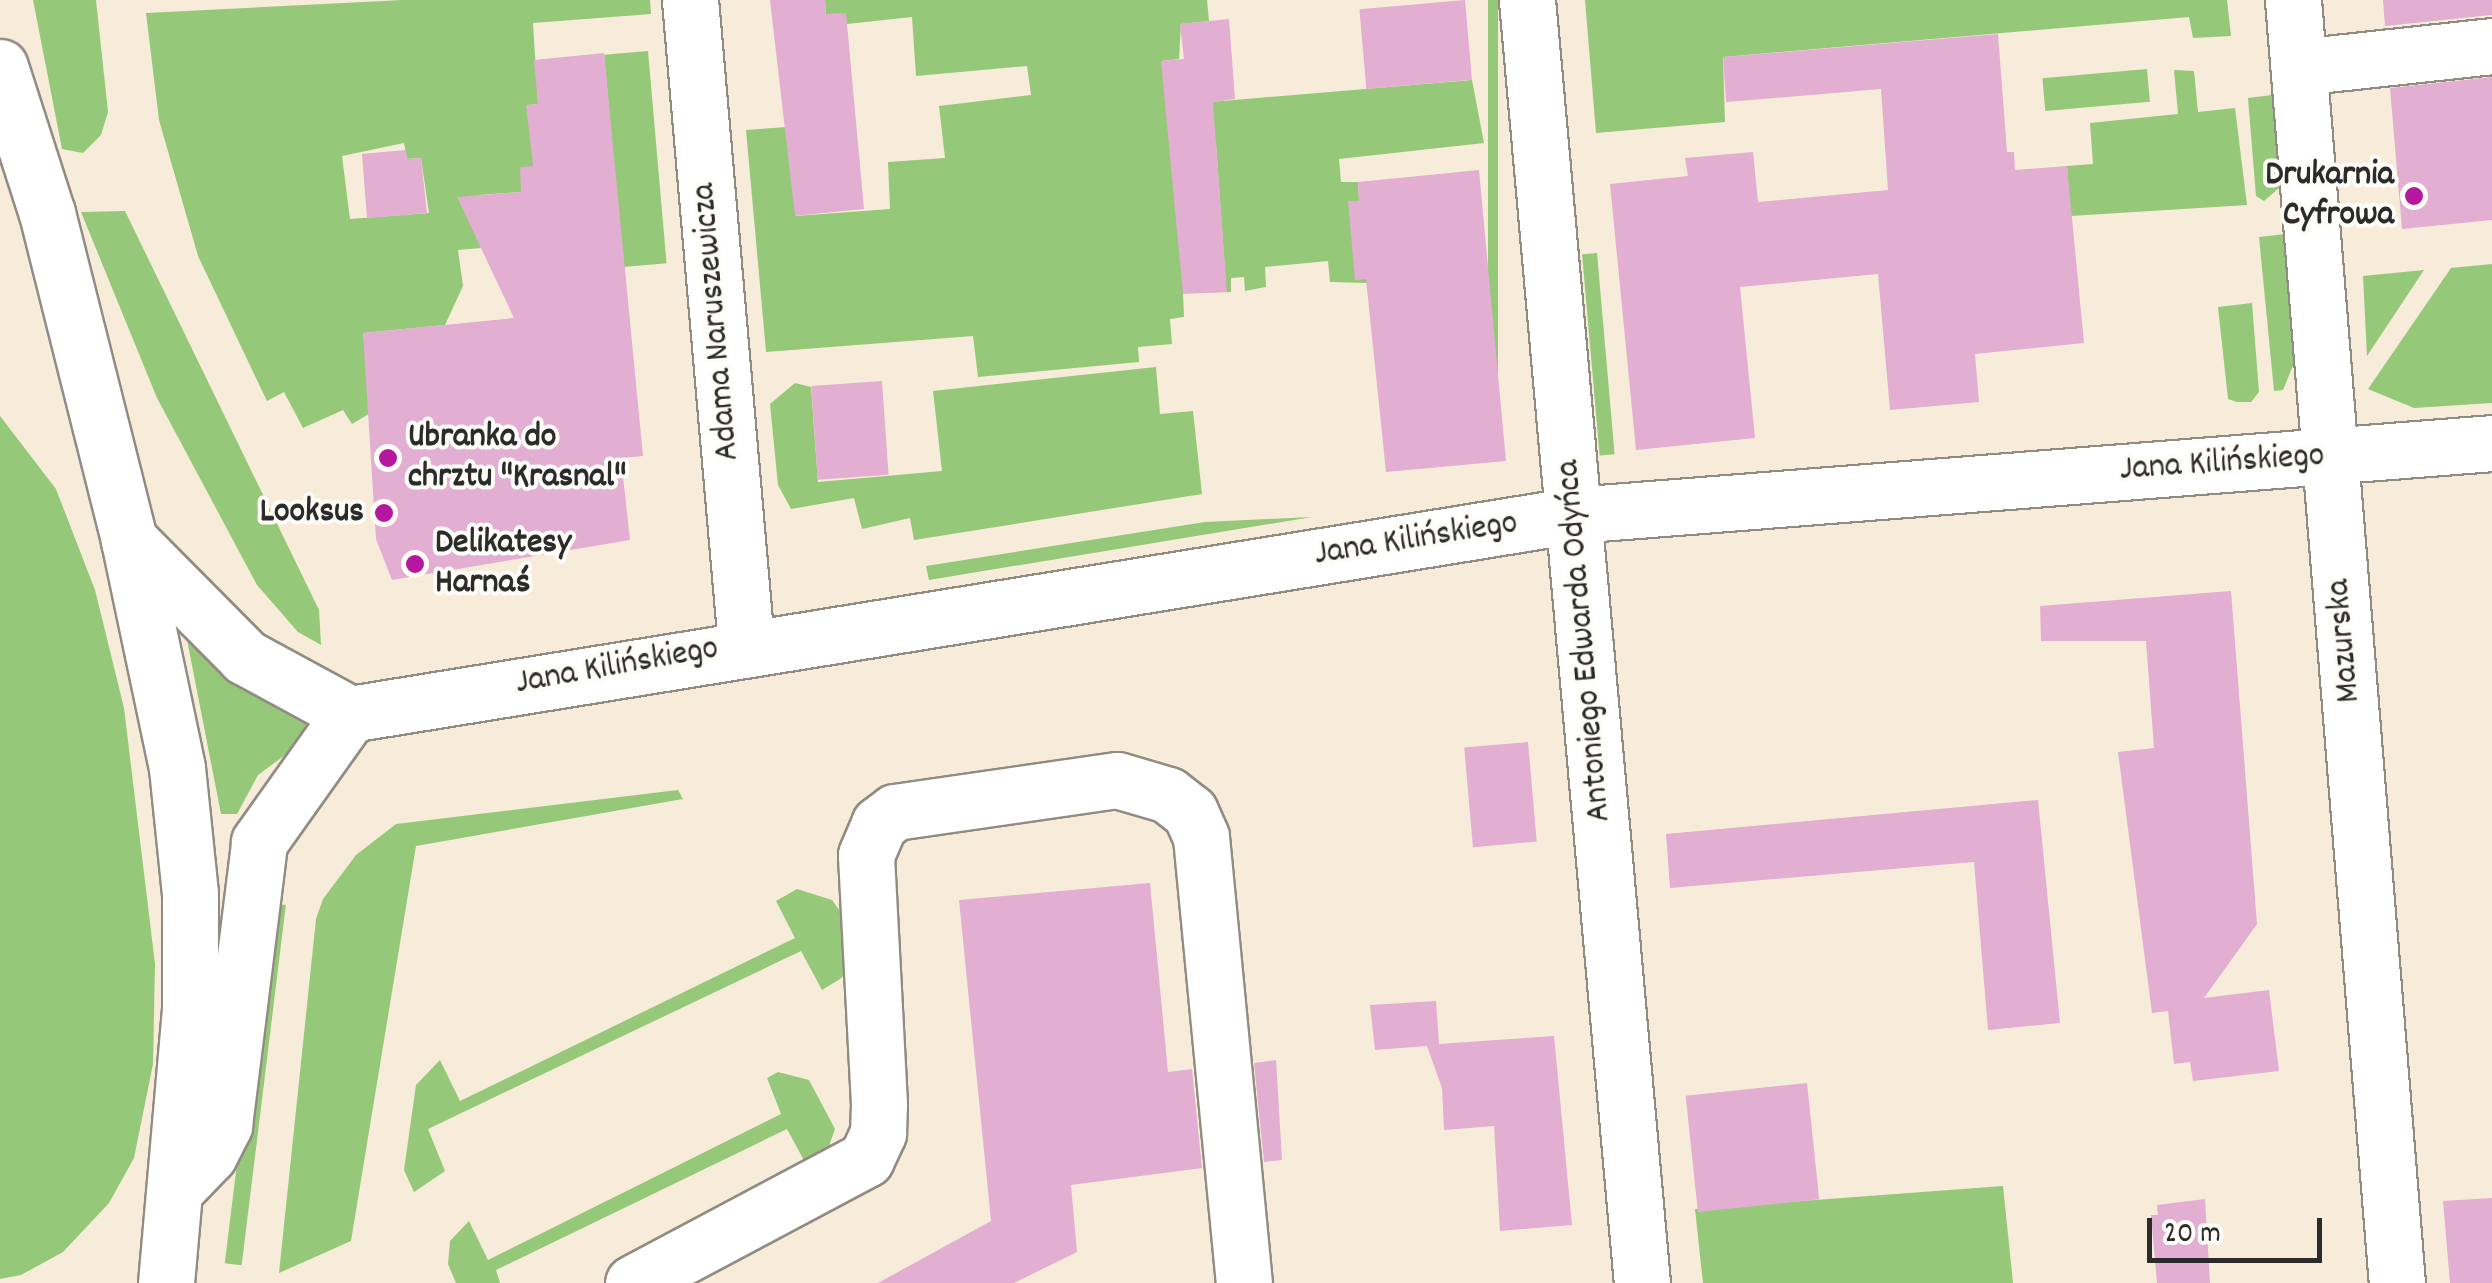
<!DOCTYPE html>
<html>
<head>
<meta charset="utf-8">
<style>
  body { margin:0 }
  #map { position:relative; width:2492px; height:1283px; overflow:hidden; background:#f7ecda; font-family:Dekko,sans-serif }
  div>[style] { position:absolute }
  .green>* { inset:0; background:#95c878; transform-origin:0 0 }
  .building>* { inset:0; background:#e2aed2; transform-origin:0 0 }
  .roads { filter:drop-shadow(2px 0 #918c82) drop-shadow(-2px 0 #918c82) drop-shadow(0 2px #918c82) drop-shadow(0 -2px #918c82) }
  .minor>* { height:55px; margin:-27.5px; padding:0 27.5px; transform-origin:27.5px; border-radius:27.5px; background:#fff }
  .major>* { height:55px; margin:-27.5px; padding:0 27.5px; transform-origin:27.5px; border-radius:27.5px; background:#fff }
  .dots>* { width:28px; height:28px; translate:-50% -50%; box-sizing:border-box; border:5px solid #fdfcf7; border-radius:50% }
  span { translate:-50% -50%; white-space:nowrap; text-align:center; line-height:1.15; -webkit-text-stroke:8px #fdfcf7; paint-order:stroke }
  .poi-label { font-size:35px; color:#2b2b2b; font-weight:700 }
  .right { translate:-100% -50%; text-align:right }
  .left { translate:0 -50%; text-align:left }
  .street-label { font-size:35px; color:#2b2b2b }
  .scale { position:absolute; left:2147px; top:1218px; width:175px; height:45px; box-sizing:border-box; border:5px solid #2b2b2b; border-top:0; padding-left:12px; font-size:30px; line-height:35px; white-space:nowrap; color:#2b2b2b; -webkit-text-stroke:8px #fdfcf7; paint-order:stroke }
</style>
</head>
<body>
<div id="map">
  <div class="green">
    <i style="clip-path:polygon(33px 0,96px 0,108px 112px,101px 135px,83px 153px,62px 149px)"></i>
    <i style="clip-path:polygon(evenodd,403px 0,650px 0,651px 14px,533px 23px,538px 104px,527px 105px,544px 165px,521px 192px,479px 195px,473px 224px,481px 248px,458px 250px,463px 286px,445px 325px,363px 333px,372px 412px,352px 424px,343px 410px,303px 428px,284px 392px,267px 401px,198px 256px,159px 120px,146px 13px,403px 0,404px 143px,407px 159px,421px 158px,429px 213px,350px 219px,342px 156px,404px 143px)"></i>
    <i style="clip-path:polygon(825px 0,1207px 0,1209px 21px,1181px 24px,1179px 59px,1162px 61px,1225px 271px,1216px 144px,1199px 103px,1472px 80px,1484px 143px,1339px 159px,1341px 182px,1358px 182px,1359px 201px,1349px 201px,1362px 224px,1367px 283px,1330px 282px,1328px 261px,1265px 267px,1266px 287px,1245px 291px,1244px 277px,1231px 278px,1231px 292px,1183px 293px,1184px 317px,1170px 319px,1172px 344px,1138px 347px,1139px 362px,978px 377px,973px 336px,766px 352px,746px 130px,787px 127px,796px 216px,890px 209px,888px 162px,945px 158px,939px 106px,1031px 95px,1027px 66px,916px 76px,912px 17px,847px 24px,826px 14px)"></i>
    <i style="left:1488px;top:0;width:10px;height:461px"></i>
    <i style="clip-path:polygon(1585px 0,2227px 0,2231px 36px,2193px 38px,2189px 17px,1723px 57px,1725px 122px,1596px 133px)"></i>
    <i style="left:648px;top:51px;width:213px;height:44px;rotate:85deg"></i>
    <i style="left:2147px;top:69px;width:33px;height:105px;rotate:85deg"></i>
    <i style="clip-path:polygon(2174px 70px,2194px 71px,2198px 112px,2235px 108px,2247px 205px,2070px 216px,2067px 166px,2093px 164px,2090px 123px,2178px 114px)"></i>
    <i style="clip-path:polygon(2272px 95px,2279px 188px,2264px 201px,2256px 196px,2248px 98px)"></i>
    <i style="clip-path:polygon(125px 211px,319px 610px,321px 645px,298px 632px,257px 585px,157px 398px,81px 212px)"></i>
    <i style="clip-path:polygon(2285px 234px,2294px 363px,2283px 390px,2274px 391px,2259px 237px)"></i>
    <i style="left:1597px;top:253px;width:202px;height:15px;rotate:85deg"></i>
    <i style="clip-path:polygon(2492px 264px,2492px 403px,2414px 408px,2368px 389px,2451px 268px)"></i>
    <i style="clip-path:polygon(2424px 270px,2367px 356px,2363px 276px)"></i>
    <i style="clip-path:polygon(2252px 303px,2259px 392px,2251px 402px,2237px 402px,2228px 399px,2218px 307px)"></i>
    <i style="clip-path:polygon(1156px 367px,1160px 414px,1193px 411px,1202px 494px,914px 540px,910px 518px,862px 529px,854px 498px,791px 509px,778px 485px,770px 404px,795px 383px,811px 387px,818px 482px,942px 471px,933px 391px)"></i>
    <i style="clip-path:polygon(0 416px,56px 489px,95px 590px,124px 708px,155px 964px,153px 1064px,134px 1158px,109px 1203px,63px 1252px,21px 1275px,0 1279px)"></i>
    <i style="clip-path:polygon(1312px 517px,929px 580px,926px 566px,1205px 522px)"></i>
    <i style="clip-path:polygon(182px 614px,322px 728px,258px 775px,237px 814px,221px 814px)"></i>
    <i style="clip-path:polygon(678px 790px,683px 799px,416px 846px,351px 1241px,279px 1273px,316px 919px,323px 899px,356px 855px,396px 824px)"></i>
    <i style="clip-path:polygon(797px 889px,832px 900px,842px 914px,852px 967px,840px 979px,822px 990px,801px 951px,428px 1129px,445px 1171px,414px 1192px,404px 1170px,416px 1085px,440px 1060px,460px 1101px,795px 938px,776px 901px)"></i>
    <i style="left:269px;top:903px;width:17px;height:363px;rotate:7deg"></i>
    <i style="clip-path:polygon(778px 1072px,809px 1080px,835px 1129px,828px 1149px,807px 1166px,787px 1129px,496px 1270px,500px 1283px,456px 1283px,448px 1264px,450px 1241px,469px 1221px,488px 1260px,781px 1114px,767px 1078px)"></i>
    <i style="clip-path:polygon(2003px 1186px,2013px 1283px,1703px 1283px,1695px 1209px)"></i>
  </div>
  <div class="building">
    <i style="clip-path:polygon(770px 0,825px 0,826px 14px,846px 13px,864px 209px,795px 216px)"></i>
    <i style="left:1465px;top:0;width:80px;height:106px;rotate:85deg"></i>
    <i style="clip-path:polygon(2383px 0,2492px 0,2492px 15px,2385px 26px)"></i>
    <i style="clip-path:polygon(1229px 19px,1235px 99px,1213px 102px,1227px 292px,1183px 294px,1161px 61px,1184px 59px,1180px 24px)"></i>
    <i style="clip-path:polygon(1998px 34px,2007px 152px,2014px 152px,2015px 170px,2067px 166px,2084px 343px,1975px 354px,1979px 402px,1890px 410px,1878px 274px,1740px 287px,1755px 438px,1636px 450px,1610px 184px,1688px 176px,1685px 158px,1753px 152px,1758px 202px,1888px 190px,1881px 89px,1726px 102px,1723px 57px)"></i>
    <i style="clip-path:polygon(604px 53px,643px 456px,621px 458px,630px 540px,392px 580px,376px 539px,363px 333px,514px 318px,457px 197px,521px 192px,520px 167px,533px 166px,526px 105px,538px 104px,534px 60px)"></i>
    <i style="clip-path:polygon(2492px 77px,2492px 220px,2402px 229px,2390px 88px)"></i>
    <i style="clip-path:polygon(406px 150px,407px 159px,421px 158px,427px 213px,367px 218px,362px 154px)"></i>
    <i style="clip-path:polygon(1479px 170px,1506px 461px,1386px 472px,1366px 279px,1355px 280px,1348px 201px,1359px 201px,1358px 182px)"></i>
    <i style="left:882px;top:381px;width:94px;height:71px;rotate:86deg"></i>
    <i style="clip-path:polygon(2231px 591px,2257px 924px,2204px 998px,2269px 990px,2279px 1071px,2193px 1081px,2190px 1062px,2174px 1064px,2168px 1011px,2152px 1013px,2118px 752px,2154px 748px,2146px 641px,2041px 641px,2040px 606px)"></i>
    <i style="left:1528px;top:742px;width:100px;height:64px;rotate:85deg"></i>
    <i style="clip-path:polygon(2038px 800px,2060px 1023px,1988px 1030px,1974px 862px,1670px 888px,1666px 834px)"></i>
    <i style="clip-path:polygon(1150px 883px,1168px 1072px,1192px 1069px,1202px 1168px,1071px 1185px,1077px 1252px,1014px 1283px,878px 1283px,991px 1221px,959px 900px)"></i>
    <i style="clip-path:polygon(1436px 1001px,1439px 1044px,1554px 1036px,1572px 1225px,1500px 1231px,1494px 1126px,1444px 1130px,1442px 1088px,1427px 1046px,1375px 1050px,1370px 1005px)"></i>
    <i style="clip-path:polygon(1276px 1060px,1282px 1160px,1264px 1162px,1254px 1063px)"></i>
    <i style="left:1807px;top:1083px;width:117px;height:122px;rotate:84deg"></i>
    <i style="clip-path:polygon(2492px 1198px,2492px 1283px,2450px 1283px,2443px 1201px)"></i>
    <i style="clip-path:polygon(2205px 1199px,2210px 1283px,2157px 1283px,2151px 1215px,2158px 1215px,2157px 1205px)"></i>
  </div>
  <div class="roads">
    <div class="minor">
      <i style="left:690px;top:0;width:646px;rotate:85.03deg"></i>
      <i style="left:1527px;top:0;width:1288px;rotate:84.88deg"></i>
      <i style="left:2293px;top:0;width:1287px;rotate:85.37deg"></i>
      <i style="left:2299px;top:67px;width:194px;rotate:-6.2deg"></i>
      <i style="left:129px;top:540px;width:165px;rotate:45.2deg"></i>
      <i style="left:245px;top:657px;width:119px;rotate:28.5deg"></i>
      <i style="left:350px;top:714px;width:1240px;rotate:-9.23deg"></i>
      <i style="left:1574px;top:515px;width:921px;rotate:-4.48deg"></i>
      <i style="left:177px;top:1188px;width:46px;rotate:-45.9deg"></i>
      <i style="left:209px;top:1155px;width:34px;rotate:-63deg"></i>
      <i style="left:224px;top:1125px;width:285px;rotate:-82.9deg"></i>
      <i style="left:259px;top:842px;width:157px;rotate:-54.6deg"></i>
      <i style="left:633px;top:1283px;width:264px;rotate:-28deg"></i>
      <i style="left:866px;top:1159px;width:29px;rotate:-65deg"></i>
      <i style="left:878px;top:1133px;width:29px;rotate:-88deg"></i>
      <i style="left:879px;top:1104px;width:249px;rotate:-93deg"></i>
      <i style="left:866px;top:855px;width:34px;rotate:-67deg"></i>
      <i style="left:879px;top:824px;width:20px;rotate:-37deg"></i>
      <i style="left:895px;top:812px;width:224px;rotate:-8.2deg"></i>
      <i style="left:1117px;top:780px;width:53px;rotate:16.4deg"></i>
      <i style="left:1168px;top:795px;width:28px;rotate:38deg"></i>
      <i style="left:1190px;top:812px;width:27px;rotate:66deg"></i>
      <i style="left:1201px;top:837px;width:448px;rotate:84.5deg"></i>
    </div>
    <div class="major">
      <i style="left:0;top:67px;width:153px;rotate:72.2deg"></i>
      <i style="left:47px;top:213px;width:337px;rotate:75.9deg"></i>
      <i style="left:129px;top:540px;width:233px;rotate:78.1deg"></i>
      <i style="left:177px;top:768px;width:126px;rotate:84.1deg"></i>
      <i style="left:190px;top:893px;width:116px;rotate:90deg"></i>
      <i style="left:190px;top:1009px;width:275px;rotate:95deg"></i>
    </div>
  </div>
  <div class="dots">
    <i style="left:2414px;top:196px;background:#b5179e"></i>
    <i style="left:388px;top:458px;background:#b5179e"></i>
    <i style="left:384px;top:513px;background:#b5179e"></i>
    <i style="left:415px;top:564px;background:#b5179e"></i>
  </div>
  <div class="poi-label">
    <span class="right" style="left:2394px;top:196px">Drukarnia<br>Cyfrowa</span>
    <span class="left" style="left:408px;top:458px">Ubranka do<br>chrztu "Krasnal"</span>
    <span class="right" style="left:364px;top:513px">Looksus</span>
    <span class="left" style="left:435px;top:564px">Delikatesy<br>Harnaś</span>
  </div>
  <div class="street-label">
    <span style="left:717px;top:322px;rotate:-95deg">Adama Naruszewicza</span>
    <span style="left:2222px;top:464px;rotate:-4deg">Jana Kilińskiego</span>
    <span style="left:1416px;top:540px;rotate:-9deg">Jana Kilińskiego</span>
    <span style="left:1585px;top:641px;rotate:-95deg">Antoniego Edwarda Odyńca</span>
    <span style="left:2345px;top:641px;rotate:-95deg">Mazurska</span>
    <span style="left:617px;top:667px;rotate:-10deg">Jana Kilińskiego</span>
  </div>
  <div class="scale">20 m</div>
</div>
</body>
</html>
